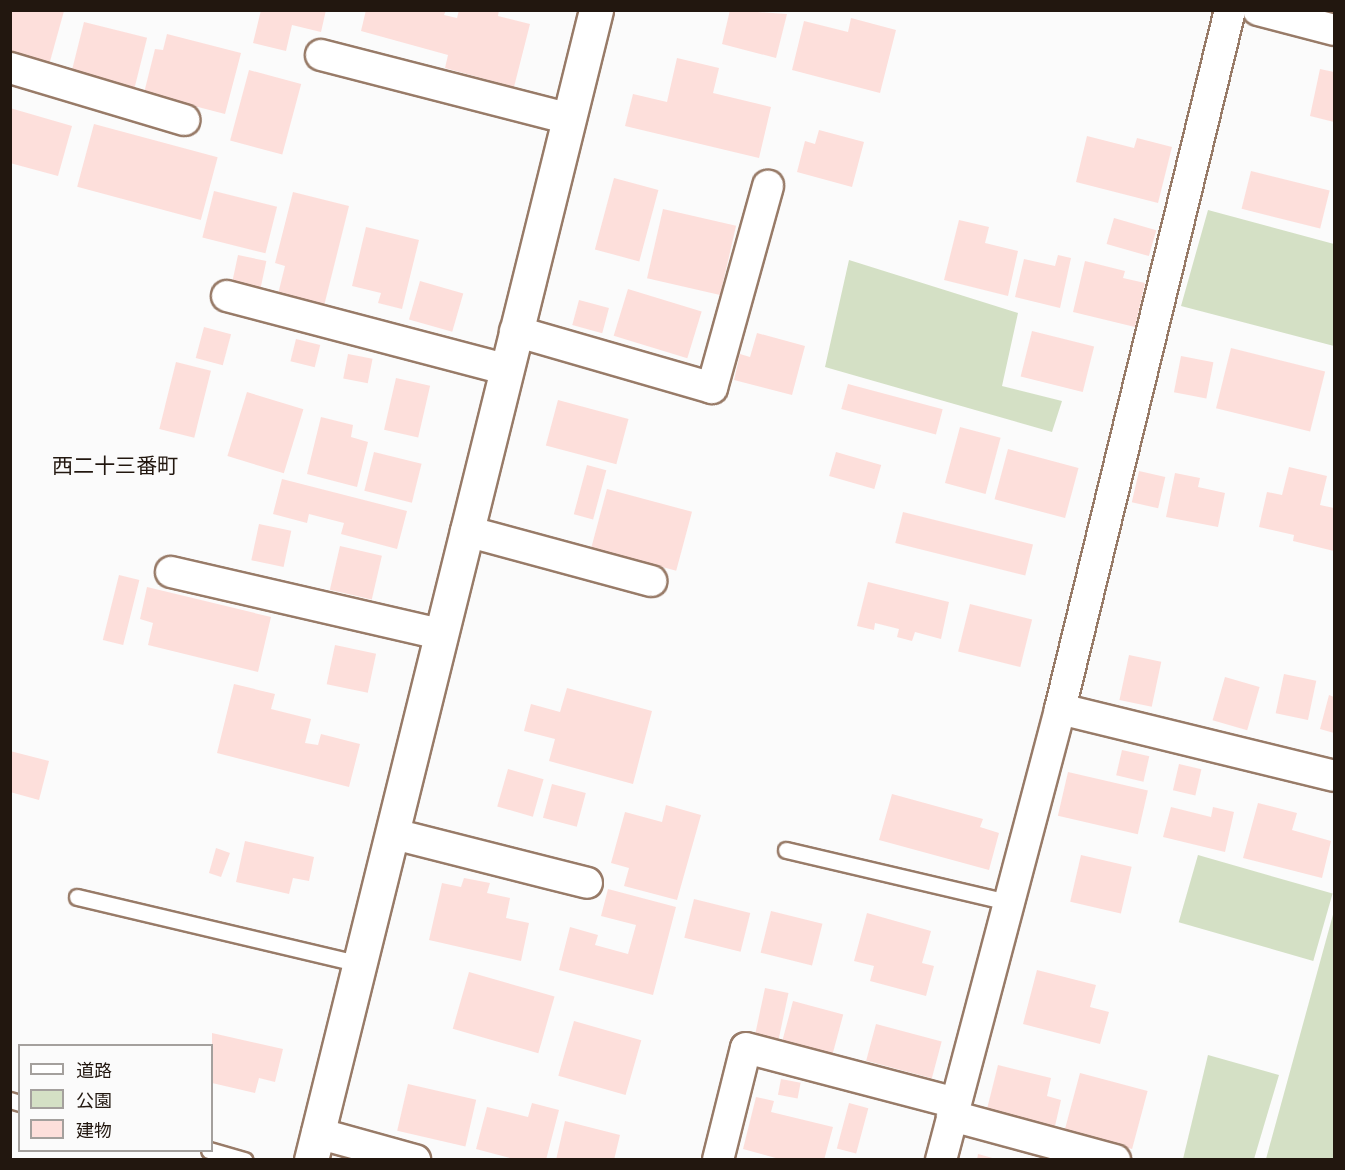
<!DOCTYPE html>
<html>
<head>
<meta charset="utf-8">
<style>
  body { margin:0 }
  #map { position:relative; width:1345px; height:1170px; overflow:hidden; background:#fbfbfb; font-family:"PT Serif","Noto Sans JP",serif }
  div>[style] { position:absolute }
  .green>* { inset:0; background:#d4e0c5; transform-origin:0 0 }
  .building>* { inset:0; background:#fddfdb; transform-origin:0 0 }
  .roads { filter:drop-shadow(2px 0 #987b68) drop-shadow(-2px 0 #987b68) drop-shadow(0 2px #987b68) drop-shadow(0 -2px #987b68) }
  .service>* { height:15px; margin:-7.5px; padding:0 7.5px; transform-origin:7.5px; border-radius:7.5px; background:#fff }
  .minor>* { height:30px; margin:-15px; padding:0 15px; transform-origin:15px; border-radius:15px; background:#fff }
  .tertiary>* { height:33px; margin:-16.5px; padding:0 16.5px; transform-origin:16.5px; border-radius:16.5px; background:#fff }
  span { translate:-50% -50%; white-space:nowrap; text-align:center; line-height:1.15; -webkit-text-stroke:5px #fbfbfb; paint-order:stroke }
  .quarter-label { font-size:21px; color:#22170f }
  .frame { position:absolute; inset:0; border:12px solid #22170f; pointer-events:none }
  .legend { position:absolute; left:18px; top:1044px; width:195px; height:108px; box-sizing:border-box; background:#fbfbfb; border:2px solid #a4a09d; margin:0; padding:8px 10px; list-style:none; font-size:18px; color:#22170f }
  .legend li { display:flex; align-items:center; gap:12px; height:30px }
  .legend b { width:30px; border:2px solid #a4a09d }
</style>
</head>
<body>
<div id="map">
  <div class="green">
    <i style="clip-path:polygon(1208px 210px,1334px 244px,1334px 346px,1181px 306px)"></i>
    <i style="clip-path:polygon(849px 260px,1018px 313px,1002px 386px,1062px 401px,1052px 432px,825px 367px)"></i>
    <i style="left:1198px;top:855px;width:140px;height:70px;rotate:16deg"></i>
    <i style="clip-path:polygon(1334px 911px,1334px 1159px,1266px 1159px)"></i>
    <i style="clip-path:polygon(1208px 1055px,1279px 1075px,1254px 1159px,1183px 1159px)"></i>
  </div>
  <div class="building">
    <i style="clip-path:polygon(10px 10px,64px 11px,49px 65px,10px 54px)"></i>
    <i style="clip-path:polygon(261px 10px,326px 10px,321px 32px,292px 25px,286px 51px,253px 43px)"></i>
    <i style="clip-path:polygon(366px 10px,446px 10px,444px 15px,457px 18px,459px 10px,499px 10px,498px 16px,530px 24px,514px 87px,445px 68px,448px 55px,361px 31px)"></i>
    <i style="clip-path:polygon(730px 10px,787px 14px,776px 58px,722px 44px)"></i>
    <i style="clip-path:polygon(851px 18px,896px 30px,880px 93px,792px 70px,804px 21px,848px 32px)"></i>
    <i style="left:84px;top:22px;width:65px;height:55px;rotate:14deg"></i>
    <i style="clip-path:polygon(167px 34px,241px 53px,225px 114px,144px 93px,155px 49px,163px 50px)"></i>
    <i style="clip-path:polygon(677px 58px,719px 68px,713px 93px,771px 107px,759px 158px,625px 126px,633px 94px,667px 102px)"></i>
    <i style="clip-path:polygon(1320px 69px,1334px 72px,1334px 122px,1310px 116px)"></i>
    <i style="left:249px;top:70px;width:54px;height:73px;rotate:15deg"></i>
    <i style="clip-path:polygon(10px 108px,72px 126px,58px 176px,10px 163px)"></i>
    <i style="left:94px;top:124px;width:128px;height:65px;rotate:15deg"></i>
    <i style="clip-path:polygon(819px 130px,864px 142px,852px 187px,797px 172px,805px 141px,815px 144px)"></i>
    <i style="clip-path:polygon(1087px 136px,1134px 148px,1137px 138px,1172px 147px,1158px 203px,1076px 182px)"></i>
    <i style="left:1251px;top:171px;width:81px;height:39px;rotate:14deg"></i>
    <i style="left:614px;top:178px;width:46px;height:74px;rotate:15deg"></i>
    <i style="left:214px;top:191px;width:65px;height:48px;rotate:14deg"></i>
    <i style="clip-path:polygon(293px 192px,349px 206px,324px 306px,278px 294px,285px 266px,275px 263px)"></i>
    <i style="left:663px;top:209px;width:75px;height:71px;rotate:13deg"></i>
    <i style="left:1114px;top:218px;width:44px;height:27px;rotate:16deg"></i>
    <i style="clip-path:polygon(959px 220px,989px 227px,985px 243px,1018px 251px,1008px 296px,944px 280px)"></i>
    <i style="clip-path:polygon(366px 227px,419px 240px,402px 309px,378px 303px,381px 293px,352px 286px)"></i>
    <i style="left:238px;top:255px;width:29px;height:31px;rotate:12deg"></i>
    <i style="clip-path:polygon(1058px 255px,1071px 258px,1060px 308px,1015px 297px,1024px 259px,1055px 266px)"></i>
    <i style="clip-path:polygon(1085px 261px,1125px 271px,1123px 278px,1145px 283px,1135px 327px,1073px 312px)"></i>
    <i style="left:420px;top:281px;width:45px;height:40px;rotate:16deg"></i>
    <i style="left:628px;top:289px;width:77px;height:49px;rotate:17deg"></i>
    <i style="left:579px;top:300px;width:31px;height:26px;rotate:15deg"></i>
    <i style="left:204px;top:327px;width:28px;height:32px;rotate:15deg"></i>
    <i style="left:1032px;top:331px;width:64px;height:47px;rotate:14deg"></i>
    <i style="clip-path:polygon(757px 333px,805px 346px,792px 395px,734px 380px,740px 354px,750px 357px)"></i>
    <i style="left:296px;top:339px;width:25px;height:23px;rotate:14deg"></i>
    <i style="left:1231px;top:348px;width:97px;height:62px;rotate:14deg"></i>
    <i style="left:348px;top:354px;width:25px;height:25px;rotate:11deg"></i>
    <i style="left:1181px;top:356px;width:33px;height:37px;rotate:11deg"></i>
    <i style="left:176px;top:362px;width:36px;height:69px;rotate:14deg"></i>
    <i style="left:396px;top:378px;width:35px;height:53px;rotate:13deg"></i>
    <i style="left:848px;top:384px;width:98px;height:26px;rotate:15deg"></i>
    <i style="left:247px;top:392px;width:59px;height:67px;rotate:17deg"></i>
    <i style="left:558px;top:400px;width:73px;height:47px;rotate:15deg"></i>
    <i style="clip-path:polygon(321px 417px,353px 425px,351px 437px,368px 442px,357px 487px,307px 474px)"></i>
    <i style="left:960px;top:427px;width:42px;height:58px;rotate:15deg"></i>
    <i style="left:1008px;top:449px;width:73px;height:52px;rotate:15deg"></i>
    <i style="left:374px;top:452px;width:49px;height:40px;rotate:14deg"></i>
    <i style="left:836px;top:452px;width:47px;height:25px;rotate:16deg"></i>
    <i style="left:587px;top:465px;width:20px;height:51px;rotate:15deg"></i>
    <i style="clip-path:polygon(1289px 467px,1327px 476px,1320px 505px,1334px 508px,1334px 551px,1293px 541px,1294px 535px,1259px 527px,1267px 492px,1282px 495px)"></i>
    <i style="left:1139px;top:471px;width:27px;height:32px;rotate:13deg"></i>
    <i style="clip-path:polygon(1175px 473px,1200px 478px,1198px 487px,1225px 493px,1218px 527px,1166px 517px)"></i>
    <i style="clip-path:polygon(282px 479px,407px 511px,397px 549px,341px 534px,344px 523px,309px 514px,307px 523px,273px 514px)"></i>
    <i style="left:607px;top:489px;width:88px;height:61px;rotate:15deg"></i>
    <i style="left:903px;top:512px;width:134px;height:32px;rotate:14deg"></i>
    <i style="left:259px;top:524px;width:33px;height:37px;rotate:12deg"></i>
    <i style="left:340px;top:546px;width:43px;height:45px;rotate:13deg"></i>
    <i style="left:119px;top:575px;width:21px;height:67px;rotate:14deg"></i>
    <i style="clip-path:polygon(868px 582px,949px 602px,941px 639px,915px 632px,912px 641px,897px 637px,899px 629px,875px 623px,874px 630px,857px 626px)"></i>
    <i style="clip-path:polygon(147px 587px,271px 617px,258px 672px,148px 645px,153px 623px,140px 619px)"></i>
    <i style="left:970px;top:604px;width:64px;height:49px;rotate:14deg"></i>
    <i style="left:335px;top:645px;width:42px;height:40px;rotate:12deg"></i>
    <i style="left:1129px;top:655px;width:33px;height:46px;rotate:12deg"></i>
    <i style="left:1284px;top:674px;width:33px;height:40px;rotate:12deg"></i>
    <i style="left:1225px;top:677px;width:36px;height:45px;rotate:16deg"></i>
    <i style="clip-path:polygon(234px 684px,275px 694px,271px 709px,311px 719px,305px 743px,318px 745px,321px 734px,360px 744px,349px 787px,217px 753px)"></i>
    <i style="clip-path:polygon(567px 688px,652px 711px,633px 784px,549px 761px,555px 739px,524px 731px,531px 704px,560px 712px)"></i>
    <i style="clip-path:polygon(1329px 695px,1334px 697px,1334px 733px,1320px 729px)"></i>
    <i style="left:1122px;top:750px;width:28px;height:26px;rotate:13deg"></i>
    <i style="clip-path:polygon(10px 751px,49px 761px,39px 800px,10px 792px)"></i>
    <i style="left:1179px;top:764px;width:23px;height:27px;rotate:13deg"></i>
    <i style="left:508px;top:769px;width:37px;height:39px;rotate:16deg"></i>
    <i style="left:1068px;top:772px;width:82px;height:45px;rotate:13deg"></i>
    <i style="left:552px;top:784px;width:35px;height:35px;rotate:15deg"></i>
    <i style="clip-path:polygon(892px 794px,983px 819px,980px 827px,999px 833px,989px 870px,879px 840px)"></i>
    <i style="clip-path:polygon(1258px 803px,1297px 813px,1292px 830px,1331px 841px,1322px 878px,1243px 858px)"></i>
    <i style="clip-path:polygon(666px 805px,701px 815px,677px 900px,624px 886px,629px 868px,611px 863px,625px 812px,662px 822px)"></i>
    <i style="clip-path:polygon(1171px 807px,1211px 817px,1213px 807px,1234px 812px,1225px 852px,1163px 837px)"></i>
    <i style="clip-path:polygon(245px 841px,314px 857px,309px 881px,293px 878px,289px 894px,236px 882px)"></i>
    <i style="clip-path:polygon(216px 848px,230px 853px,221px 877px,209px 873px)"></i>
    <i style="left:1081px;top:855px;width:52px;height:48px;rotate:13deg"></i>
    <i style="clip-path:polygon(464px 878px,490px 883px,487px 893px,510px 898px,506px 918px,529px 923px,521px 961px,429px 940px,442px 883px,461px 887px)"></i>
    <i style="clip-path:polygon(608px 889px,676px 907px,653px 995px,559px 970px,570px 927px,598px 935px,595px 945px,628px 954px,636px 925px,601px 916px)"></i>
    <i style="left:694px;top:899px;width:58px;height:40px;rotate:14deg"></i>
    <i style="left:771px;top:911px;width:53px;height:43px;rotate:14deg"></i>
    <i style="clip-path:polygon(867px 913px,931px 931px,922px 963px,934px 966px,926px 996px,870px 981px,874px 966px,854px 961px)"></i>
    <i style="clip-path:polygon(1037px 970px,1096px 985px,1090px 1007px,1109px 1012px,1100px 1044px,1023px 1024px)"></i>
    <i style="left:469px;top:972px;width:89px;height:59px;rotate:16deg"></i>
    <i style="left:765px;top:988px;width:24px;height:48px;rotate:12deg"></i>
    <i style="left:793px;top:1001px;width:52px;height:42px;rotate:15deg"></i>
    <i style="left:574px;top:1021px;width:70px;height:57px;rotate:16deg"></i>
    <i style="left:876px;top:1024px;width:68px;height:38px;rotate:15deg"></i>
    <i style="clip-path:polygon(212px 1033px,283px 1049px,275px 1082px,259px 1078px,255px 1093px,212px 1083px)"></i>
    <i style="clip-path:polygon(998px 1065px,1051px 1078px,1047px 1096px,1061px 1100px,1055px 1126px,987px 1109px)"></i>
    <i style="left:1080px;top:1073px;width:70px;height:60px;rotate:15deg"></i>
    <i style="left:781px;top:1079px;width:20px;height:16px;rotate:11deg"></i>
    <i style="left:408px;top:1084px;width:70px;height:48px;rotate:13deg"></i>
    <i style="clip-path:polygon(756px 1097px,774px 1101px,771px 1112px,833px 1127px,824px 1160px,783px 1160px,743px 1149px)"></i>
    <i style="clip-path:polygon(532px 1103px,559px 1110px,546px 1160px,517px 1160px,476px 1149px,487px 1107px,528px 1117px)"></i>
    <i style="left:849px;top:1103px;width:20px;height:47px;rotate:15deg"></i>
    <i style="clip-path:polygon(565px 1121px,620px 1135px,614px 1160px,556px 1160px)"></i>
    <i style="clip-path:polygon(978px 1154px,996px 1159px,995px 1160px,977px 1160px)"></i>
  </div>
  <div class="roads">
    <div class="service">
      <i style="left:786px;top:850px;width:228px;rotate:13.2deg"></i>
      <i style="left:77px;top:897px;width:292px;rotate:13.3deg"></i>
      <i style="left:10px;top:1100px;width:10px;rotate:17deg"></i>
      <i style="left:209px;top:1150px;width:37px;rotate:16deg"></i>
    </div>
    <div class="minor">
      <i style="left:1258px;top:10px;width:79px;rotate:14.7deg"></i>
      <i style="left:321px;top:55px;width:257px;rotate:14.4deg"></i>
      <i style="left:10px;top:68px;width:182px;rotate:16.6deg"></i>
      <i style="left:227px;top:296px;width:288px;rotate:14.7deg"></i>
      <i style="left:515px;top:331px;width:205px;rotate:16.1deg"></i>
      <i style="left:712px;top:388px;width:210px;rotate:-74.5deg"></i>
      <i style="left:466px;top:531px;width:192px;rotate:15.1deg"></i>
      <i style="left:171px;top:572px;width:276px;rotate:13deg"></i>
      <i style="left:1060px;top:709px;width:282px;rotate:13.7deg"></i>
      <i style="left:394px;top:834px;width:199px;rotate:14.2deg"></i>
      <i style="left:952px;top:1116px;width:169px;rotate:15.1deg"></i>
      <i style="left:317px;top:1133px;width:102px;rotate:15.4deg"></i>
      <i style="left:718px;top:1160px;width:115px;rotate:-76deg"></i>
      <i style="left:746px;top:1048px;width:216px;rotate:14.7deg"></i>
      <i style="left:941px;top:1160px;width:466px;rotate:-75.2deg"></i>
      <i style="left:1060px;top:709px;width:719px;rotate:-76.33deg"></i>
    </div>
    <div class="tertiary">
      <i style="left:311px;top:1160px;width:1185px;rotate:-76.08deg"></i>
    </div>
  </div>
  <div class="quarter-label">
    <span style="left:115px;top:465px">西二十三番町</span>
  </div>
  <div class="frame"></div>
  <ul class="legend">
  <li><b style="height:8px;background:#fff"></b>道路</li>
  <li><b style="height:16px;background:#d4e0c5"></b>公園</li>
  <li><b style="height:16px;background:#fddfdb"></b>建物</li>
  </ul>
</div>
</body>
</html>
